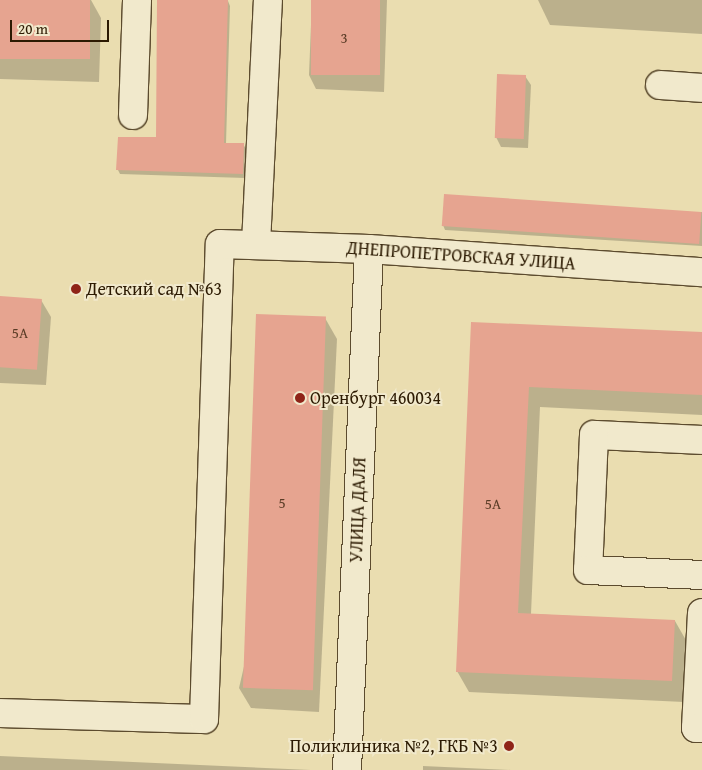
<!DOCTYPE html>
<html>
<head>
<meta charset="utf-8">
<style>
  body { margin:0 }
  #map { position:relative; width:702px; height:770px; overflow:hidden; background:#eaddb0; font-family:"Gentium Book Plus",serif }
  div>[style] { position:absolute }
  .shadow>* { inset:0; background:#0003 }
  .building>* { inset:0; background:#e6a490; transform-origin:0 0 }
  .roads { filter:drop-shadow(1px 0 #5c4b2e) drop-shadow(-1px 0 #5c4b2e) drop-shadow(0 1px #5c4b2e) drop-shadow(0 -1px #5c4b2e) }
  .minor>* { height:28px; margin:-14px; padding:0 14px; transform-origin:14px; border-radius:14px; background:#f1e9cc }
  .dots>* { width:14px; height:14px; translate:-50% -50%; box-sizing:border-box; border:2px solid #f1e9cc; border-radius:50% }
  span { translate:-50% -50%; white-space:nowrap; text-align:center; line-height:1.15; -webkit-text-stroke:4px #f1e9cc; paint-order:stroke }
  .number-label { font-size:15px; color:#5a3c26 }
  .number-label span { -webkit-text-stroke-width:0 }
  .street-label { font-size:18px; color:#2c1a02 }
  .poi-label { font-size:18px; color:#2c1a02 }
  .left { translate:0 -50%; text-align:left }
  .right { translate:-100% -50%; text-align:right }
  .scale { position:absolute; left:10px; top:20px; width:99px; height:22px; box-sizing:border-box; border:2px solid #2c1a02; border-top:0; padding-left:6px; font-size:15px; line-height:18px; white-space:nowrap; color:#2c1a02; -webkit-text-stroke:4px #f1e9cc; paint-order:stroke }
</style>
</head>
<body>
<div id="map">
  <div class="shadow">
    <i style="clip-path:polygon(0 0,91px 0,101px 18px,99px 82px,0 79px)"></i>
    <i style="clip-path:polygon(158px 0,228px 1px,230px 6px,226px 144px,243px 144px,246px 149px,245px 178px,120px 174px,118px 170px,158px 138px)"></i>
    <i style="clip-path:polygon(312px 0,387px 0,384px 92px,316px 89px,309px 75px)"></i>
    <i style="clip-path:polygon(538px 0,702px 0,702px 34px,550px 25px)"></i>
    <i style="clip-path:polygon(525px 76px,531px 85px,528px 148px,501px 147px,496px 137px)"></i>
    <i style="clip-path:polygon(702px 212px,702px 246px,445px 230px,443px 225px)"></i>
    <i style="clip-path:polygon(0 297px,41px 300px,51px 317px,46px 385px,0 383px)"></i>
    <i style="clip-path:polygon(325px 318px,337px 339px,319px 712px,251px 708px,239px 688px)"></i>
    <i style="clip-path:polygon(473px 323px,702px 334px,702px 415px,540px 407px,531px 614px,675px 621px,687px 642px,684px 702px,469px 692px,457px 671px)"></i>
    <i style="clip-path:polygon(0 756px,311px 770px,0 770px)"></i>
    <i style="clip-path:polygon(423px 766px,511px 770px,423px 770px)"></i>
  </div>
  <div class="building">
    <i style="left:0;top:0;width:90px;height:59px"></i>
    <i style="clip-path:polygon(157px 0,228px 0,224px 143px,244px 143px,243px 174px,116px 170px,118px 137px,156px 137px)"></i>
    <i style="left:311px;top:0;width:69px;height:75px"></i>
    <i style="left:497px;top:74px;width:29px;height:64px;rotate:2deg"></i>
    <i style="left:444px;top:194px;width:258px;height:32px;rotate:4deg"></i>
    <i style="left:0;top:296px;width:42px;height:71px;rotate:4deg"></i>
    <i style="left:256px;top:314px;width:70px;height:374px;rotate:2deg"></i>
    <i style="clip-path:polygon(471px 322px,702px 332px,702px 395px,529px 387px,518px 613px,675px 620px,672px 681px,456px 672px)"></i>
  </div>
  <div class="roads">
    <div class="minor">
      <i style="left:660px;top:85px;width:42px;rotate:4.1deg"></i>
      <i style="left:133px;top:115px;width:115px;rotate:-88deg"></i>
      <i style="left:256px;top:244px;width:244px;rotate:-87.2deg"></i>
      <i style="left:702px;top:440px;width:108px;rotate:-177.3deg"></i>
      <i style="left:594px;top:435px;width:135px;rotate:92.5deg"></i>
      <i style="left:588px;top:570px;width:114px;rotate:2.5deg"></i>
      <i style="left:702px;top:613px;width:115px;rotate:93deg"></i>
      <i style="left:696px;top:728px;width:6px"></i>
      <i style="left:0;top:713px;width:204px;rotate:1.7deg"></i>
      <i style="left:204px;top:719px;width:475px;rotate:-88.1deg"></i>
      <i style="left:220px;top:244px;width:149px;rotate:1.9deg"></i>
      <i style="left:369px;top:249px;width:334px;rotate:4deg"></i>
      <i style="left:347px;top:770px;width:521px;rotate:-87.58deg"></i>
    </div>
  </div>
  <div class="dots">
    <i style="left:76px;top:289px;background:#8f2418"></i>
    <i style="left:300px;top:398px;background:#8f2418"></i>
    <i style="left:509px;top:746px;background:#8f2418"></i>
  </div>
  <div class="number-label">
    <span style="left:344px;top:38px">3</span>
    <span style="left:20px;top:333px">5А</span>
    <span style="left:282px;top:503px">5</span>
    <span style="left:493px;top:504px">5А</span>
  </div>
  <div class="street-label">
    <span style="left:461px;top:256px;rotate:4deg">ДНЕПРОПЕТРОВСКАЯ УЛИЦА</span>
    <span style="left:358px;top:510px;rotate:-88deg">УЛИЦА ДАЛЯ</span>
  </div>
  <div class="poi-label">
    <span class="left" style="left:86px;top:289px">Детский сад №63</span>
    <span class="left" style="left:310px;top:398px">Оренбург 460034</span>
    <span class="right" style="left:498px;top:746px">Поликлиника №2, ГКБ №3</span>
  </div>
  <div class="scale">20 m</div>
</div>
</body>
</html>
